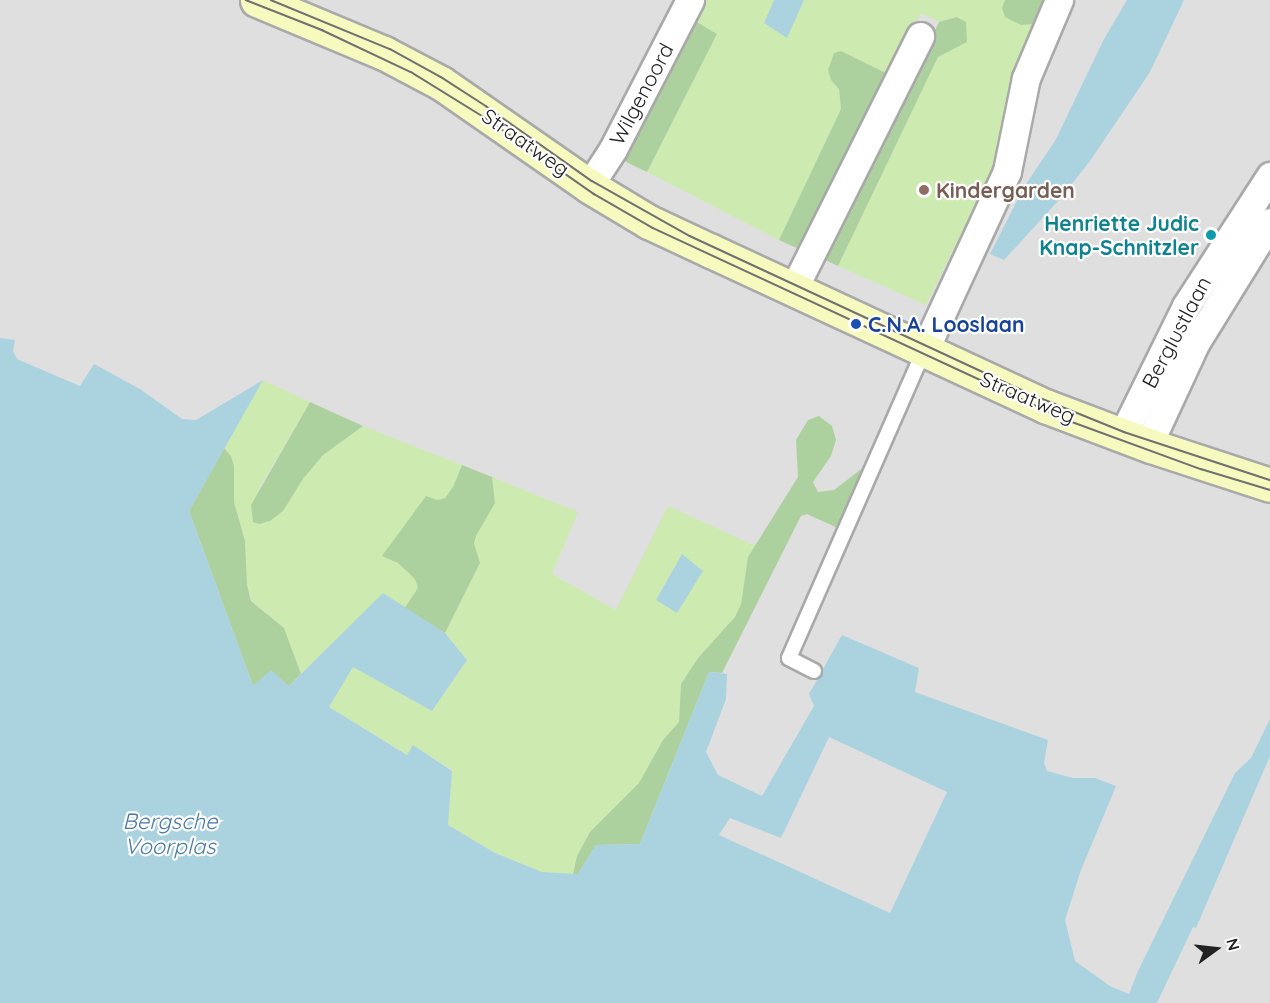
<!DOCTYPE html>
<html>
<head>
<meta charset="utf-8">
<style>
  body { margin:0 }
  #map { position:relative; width:1270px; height:1003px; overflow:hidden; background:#f2efe9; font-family:Quicksand,sans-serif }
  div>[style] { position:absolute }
  .residential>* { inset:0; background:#e0dfdf; transform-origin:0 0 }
  .grass>* { inset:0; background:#cdebb0 }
  .forest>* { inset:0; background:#add19e }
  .water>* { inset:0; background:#aad3df }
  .roads { filter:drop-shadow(2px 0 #a9a9a9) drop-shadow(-2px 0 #a9a9a9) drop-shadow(0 2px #a9a9a9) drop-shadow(0 -2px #a9a9a9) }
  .lane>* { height:14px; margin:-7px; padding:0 7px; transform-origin:7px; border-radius:7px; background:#fff }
  .street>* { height:27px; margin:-13.5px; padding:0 13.5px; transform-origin:13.5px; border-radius:13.5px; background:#fff }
  .secondary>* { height:33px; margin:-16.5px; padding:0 16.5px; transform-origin:16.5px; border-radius:16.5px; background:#f7fabf }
  .tram>* { height:1.5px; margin:-0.75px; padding:0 0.75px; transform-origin:0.75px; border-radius:0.75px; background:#707070 }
  .dots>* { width:16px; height:16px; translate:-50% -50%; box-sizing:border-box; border:3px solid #fff; border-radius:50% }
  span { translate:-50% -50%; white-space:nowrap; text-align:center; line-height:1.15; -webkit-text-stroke:4.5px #fff; paint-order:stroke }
  .street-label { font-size:21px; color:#222 }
  .education-label { font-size:21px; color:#785e54; font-weight:700 }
  .left { translate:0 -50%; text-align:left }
  .culture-label { font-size:21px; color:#0d838f; font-weight:700 }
  .right { translate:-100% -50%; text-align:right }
  .transit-label { font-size:21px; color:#164399; font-weight:700 }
  .water-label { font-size:22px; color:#4a7aab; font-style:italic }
  .north { position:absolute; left:1186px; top:919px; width:60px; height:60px; -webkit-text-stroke:4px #fff; paint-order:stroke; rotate:75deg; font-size:16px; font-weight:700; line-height:24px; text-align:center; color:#222 }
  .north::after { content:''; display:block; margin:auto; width:21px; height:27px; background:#222; clip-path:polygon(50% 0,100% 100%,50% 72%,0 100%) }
</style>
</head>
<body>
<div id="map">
  <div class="residential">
    <i style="left:0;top:0;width:1270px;height:1003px"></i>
  </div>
  <div class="grass">
    <i style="clip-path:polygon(706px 0,774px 0,764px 23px,786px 37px,804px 0,1005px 0,1002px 8px,1021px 25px,1034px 24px,1023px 55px,998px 158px,926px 305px,838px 266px,938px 57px,967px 41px,956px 17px,939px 22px,921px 13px,890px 75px,846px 53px,831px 80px,839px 89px,841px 109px,779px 240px,647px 172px,717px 34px,695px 21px)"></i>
    <i style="clip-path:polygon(263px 380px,310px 402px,258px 490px,283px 511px,303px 479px,323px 455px,363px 426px,462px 465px,453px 487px,445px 498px,438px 500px,405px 528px,383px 556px,398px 563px,415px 578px,418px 588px,413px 598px,404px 609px,383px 594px,301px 674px,284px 628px,252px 601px,247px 585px,245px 541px,234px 502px,234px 466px,231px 456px,224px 448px)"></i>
    <i style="clip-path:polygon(evenodd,492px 477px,578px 512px,552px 574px,616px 610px,668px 506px,756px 546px,748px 557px,741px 604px,735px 617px,698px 658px,681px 684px,679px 722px,663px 740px,639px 783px,590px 832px,577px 856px,573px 874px,542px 872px,495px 853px,448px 825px,452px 770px,413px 745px,408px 755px,329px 707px,353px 667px,432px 711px,467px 660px,445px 633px,480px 563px,474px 543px,480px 526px,495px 503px,492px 477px,682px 554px,703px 571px,656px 600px,682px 554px)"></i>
  </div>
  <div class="forest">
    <i style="clip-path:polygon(1005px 0,1044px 0,1034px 24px,1021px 25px,1005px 17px,1002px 8px)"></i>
    <i style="clip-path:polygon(957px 17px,966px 22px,967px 42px,938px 57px,838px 266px,823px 259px,939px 22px)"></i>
    <i style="clip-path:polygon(695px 21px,717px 34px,647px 172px,626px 162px,626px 156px)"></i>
    <i style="clip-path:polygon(841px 51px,890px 75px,801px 250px,779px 240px,841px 109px,839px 89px,831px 80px,828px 70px,834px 53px)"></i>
    <i style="clip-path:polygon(310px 402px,363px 426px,323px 455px,303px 479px,283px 511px,270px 521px,259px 524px,253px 522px,251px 505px)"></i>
    <i style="clip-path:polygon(819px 416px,832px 426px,836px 440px,831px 456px,813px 482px,818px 492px,834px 490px,877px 457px,842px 530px,807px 514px,801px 516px,722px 673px,709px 672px,640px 844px,596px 845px,578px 874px,573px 874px,577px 856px,590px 832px,639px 783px,663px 740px,679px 722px,681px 684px,698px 658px,735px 617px,741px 604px,748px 557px,798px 477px,796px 440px,808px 420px)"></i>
    <i style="clip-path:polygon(224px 448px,231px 456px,234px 466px,234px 502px,245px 541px,247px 585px,251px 601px,284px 628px,301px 674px,288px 687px,253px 686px,189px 511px)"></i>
    <i style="clip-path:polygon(462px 465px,492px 477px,495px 503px,476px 536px,474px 543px,480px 563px,445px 633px,404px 609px,418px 588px,415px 579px,398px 563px,382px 556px,426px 496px,438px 500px,445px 498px,453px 487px)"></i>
  </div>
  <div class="water">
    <i style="clip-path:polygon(774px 0,804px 0,787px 38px,764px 23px)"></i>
    <i style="clip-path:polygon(1127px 0,1184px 0,1150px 72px,1090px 161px,1060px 199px,1004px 260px,990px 254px,1024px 187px,1055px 141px,1104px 39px)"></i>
    <i style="clip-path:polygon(evenodd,0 338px,15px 340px,13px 351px,17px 359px,80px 386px,94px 364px,140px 389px,182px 419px,196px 420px,263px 380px,189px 511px,253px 686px,271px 670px,289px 686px,383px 593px,445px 633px,467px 660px,432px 711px,353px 667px,329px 707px,407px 755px,413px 745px,452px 771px,448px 825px,495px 853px,542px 872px,578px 874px,596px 845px,640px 844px,709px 672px,727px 674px,726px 699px,706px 752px,718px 775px,762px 796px,814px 706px,809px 694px,842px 635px,919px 668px,915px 692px,1048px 740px,1044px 763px,1047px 771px,1073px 778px,1095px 778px,1116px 786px,1081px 870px,1065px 920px,1075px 961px,1110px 986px,1129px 994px,1138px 971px,1235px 773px,1251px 758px,1270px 719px,1270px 756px,1196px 928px,1193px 927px,1157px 1003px,0 1003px,0 338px,829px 737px,947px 792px,890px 913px,719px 835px,730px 818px,781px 838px,829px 737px)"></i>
    <i style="clip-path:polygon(682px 554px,703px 571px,677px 613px,656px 600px)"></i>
  </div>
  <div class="roads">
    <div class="lane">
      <i style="left:814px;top:671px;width:28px;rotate:-153deg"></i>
      <i style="left:789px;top:658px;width:335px;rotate:-66.3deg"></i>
    </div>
    <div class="street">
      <i style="left:589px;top:186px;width:44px;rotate:-57deg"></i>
      <i style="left:613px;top:149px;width:168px;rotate:-62.7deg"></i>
      <i style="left:793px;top:290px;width:284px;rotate:-63.4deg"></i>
      <i style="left:924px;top:351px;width:198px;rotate:-65.2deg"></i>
      <i style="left:1007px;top:171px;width:95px;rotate:-78.5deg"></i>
      <i style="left:1026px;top:78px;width:85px;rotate:-67.1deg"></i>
      <i style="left:1119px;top:435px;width:6px;rotate:-31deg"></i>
      <i style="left:1124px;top:432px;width:140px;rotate:-63.8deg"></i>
      <i style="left:1186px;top:306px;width:155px;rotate:-57.1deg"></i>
      <i style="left:1151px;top:446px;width:5px;rotate:-101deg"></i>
      <i style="left:1150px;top:441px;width:109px;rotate:-65.1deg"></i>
      <i style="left:1196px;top:342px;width:141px;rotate:-58.3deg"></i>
    </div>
    <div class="secondary">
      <i style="left:257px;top:0;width:138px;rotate:22.7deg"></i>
      <i style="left:384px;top:53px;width:64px;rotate:27.8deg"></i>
      <i style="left:441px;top:83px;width:180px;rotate:34.8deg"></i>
      <i style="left:589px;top:186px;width:70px;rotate:31deg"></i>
      <i style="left:649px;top:222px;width:68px;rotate:25.1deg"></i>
      <i style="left:711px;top:251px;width:368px;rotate:24.9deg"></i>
      <i style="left:1045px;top:406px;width:113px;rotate:20.7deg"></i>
      <i style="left:1151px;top:446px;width:125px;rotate:18.1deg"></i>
    </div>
  </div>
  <div class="tram">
    <i style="left:246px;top:0;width:82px;rotate:21.5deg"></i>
    <i style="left:322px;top:30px;width:98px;rotate:25.3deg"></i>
    <i style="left:411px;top:72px;width:89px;rotate:31.7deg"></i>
    <i style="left:487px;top:119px;width:131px;rotate:35deg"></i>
    <i style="left:594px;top:194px;width:68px;rotate:30deg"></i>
    <i style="left:653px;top:228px;width:453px;rotate:24.9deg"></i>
    <i style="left:1064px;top:419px;width:146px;rotate:20.1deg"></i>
    <i style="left:1201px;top:469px;width:72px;rotate:16.9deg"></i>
    <i style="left:271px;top:0;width:129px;rotate:22.4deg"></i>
    <i style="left:390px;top:49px;width:58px;rotate:28.8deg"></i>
    <i style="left:441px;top:77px;width:54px;rotate:32.8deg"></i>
    <i style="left:486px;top:106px;width:130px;rotate:35.3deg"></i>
    <i style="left:592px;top:181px;width:112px;rotate:29.3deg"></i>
    <i style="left:690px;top:236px;width:373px;rotate:24.9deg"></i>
    <i style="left:1028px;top:393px;width:104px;rotate:22.1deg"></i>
    <i style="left:1124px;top:432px;width:154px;rotate:18.2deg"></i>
  </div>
  <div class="dots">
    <i style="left:924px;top:190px;background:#8d6e63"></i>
    <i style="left:1211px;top:235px;background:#0f9aa8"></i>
    <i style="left:856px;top:324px;background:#1a4fb4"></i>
  </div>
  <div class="street-label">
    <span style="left:641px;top:94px;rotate:-62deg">Wilgenoord</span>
    <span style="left:526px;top:142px;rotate:35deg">Straatweg</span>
    <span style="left:1176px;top:332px;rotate:-62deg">Berglustlaan</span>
    <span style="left:1028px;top:397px;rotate:23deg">Straatweg</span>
  </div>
  <div class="education-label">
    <span class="left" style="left:936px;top:190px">Kindergarden</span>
  </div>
  <div class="culture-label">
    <span class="right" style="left:1199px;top:235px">Henriette Judic<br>Knap-Schnitzler</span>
  </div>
  <div class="transit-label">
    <span class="left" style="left:868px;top:324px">C.N.A. Looslaan</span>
  </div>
  <div class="water-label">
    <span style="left:170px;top:834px">Bergsche<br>Voorplas</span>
  </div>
  <div class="north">N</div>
</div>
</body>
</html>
